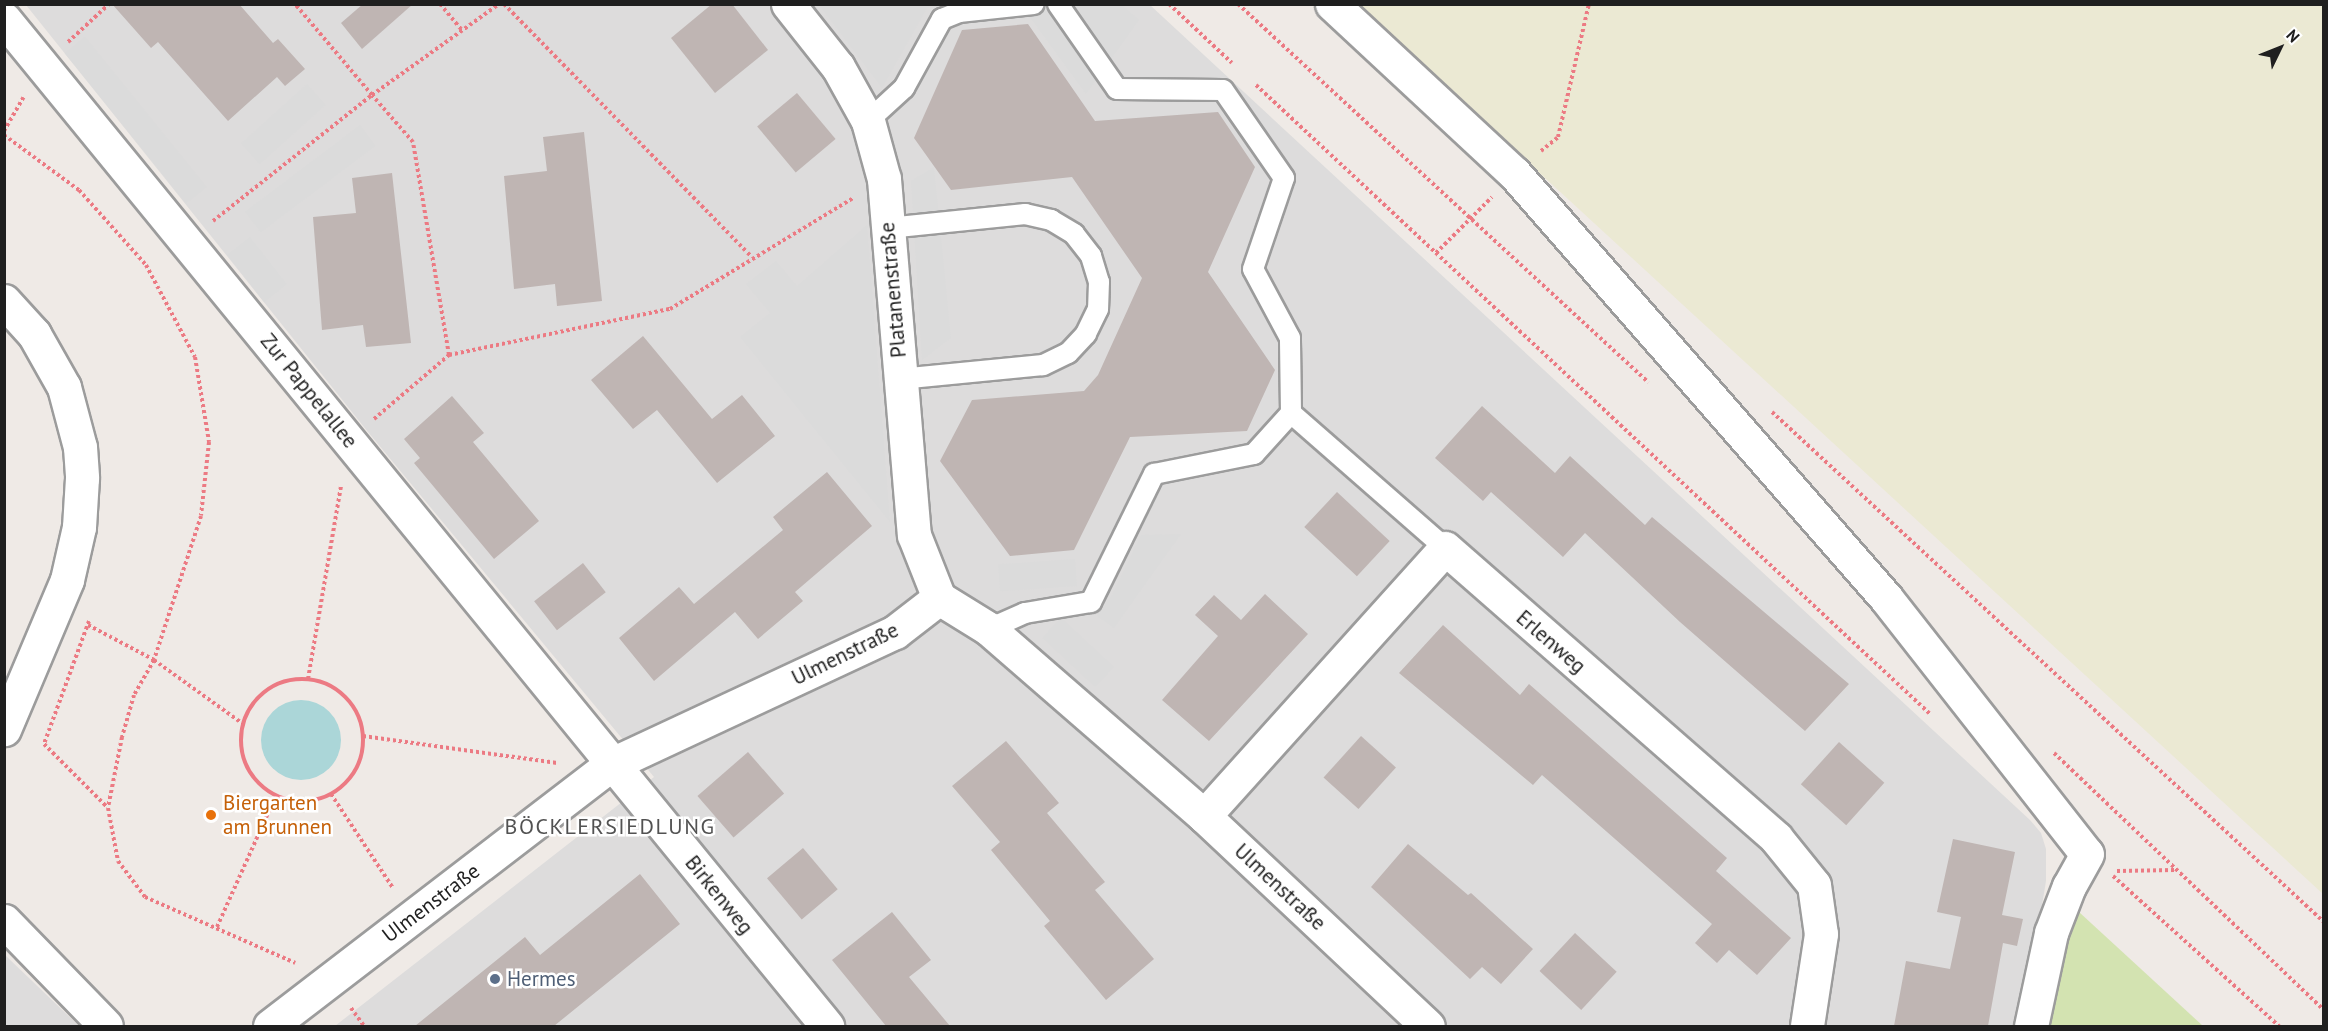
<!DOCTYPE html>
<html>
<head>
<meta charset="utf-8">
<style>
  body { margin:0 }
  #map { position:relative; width:2328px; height:1031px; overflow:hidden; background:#efeae6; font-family:"PT Sans",sans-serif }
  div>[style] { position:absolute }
  .residential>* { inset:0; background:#dddcdc }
  .farmland>* { inset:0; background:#ebe9d3 }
  .grass>* { inset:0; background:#d3e3b1 }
  .parking>* { inset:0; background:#dbdbdb; transform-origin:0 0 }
  .water>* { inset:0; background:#abd6d8 }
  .round { border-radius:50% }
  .building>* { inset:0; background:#bfb5b3; transform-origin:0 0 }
  .path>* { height:4px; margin-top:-2px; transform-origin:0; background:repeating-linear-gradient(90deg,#ec7a83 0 3px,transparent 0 6px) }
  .path>.ring { margin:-2px; padding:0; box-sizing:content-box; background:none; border:4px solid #ec7a83; border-radius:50% }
  .roads { filter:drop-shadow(2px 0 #9c9c9c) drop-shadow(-2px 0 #9c9c9c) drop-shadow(0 2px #9c9c9c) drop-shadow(0 -2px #9c9c9c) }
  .service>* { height:20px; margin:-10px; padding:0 10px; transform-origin:10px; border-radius:10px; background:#fff }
  .minor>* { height:33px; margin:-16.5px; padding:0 16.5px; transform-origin:16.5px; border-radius:16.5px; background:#fff }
  .tertiary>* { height:33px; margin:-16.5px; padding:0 16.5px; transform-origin:16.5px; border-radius:16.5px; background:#fff }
  .dots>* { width:16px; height:16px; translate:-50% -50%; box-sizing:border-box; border:3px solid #fff; border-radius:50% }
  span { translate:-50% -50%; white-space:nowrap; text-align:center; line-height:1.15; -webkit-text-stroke:5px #fff; paint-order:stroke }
  .street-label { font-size:21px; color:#1f1f1f }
  .food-label { font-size:21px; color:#c56008 }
  .left { translate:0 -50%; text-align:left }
  .service-label { font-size:21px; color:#4e5e75 }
  .neighbourhood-label { font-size:22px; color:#525252; letter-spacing:1.5px }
  .frame { position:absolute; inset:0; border:6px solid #1f1f1f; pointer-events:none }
  .north { position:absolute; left:2250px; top:18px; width:60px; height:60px; -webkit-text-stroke:4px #fff; paint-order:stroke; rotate:47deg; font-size:16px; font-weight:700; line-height:24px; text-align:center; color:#1f1f1f }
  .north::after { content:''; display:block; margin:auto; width:21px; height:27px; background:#1f1f1f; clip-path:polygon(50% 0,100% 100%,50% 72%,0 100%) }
</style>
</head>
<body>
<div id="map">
  <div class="residential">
    <i style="clip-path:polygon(26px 5px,1150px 5px,2030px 820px,2041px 833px,2046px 849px,2046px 881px,2022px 1026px,335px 1026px,654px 777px,368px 432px)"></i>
    <i style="clip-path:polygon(4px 955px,5px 955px,79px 1026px,5px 1026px)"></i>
  </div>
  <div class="farmland">
    <i style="clip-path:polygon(1356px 5px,2323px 5px,2323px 894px,1569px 200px)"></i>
  </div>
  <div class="grass">
    <i style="clip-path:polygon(2079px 912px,2203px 1026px,2047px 1026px,2062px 942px)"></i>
  </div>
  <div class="parking">
    <i style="clip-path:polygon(819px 5px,934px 5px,927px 8px,882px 88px)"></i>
    <i style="clip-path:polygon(1021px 5px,1122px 5px,1139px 20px,1086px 94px)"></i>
    <i style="left:85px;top:37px;width:193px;height:26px;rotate:51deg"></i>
    <i style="left:307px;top:84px;width:28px;height:89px;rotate:48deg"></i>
    <i style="left:360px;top:125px;width:26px;height:144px;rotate:53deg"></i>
    <i style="clip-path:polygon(934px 167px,951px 338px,922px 360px,911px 181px)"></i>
    <i style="clip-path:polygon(867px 225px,890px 522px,740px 337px,770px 313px,746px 284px,776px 261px,797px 286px)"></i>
    <i style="left:250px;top:237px;width:60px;height:29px;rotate:52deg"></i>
    <i style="clip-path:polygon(1181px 534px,1114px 628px,1097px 616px,1112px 595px,1141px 535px)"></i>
    <i style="left:1075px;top:559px;width:27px;height:77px;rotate:86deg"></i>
    <i style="left:1061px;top:618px;width:72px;height:27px;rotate:43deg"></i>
  </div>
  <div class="water">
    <i class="round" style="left:261px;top:700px;width:80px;height:80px"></i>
  </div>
  <div class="building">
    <i style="clip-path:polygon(112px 4px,239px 4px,273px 43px,278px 39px,305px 69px,285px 86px,277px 77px,228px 121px,158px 42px,151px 48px)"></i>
    <i style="clip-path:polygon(363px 4px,413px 4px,362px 49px,341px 23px)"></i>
    <i style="clip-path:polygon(712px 4px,732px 4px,768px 50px,715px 93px,671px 38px)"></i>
    <i style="clip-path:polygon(1028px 24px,1095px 121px,1218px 112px,1255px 167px,1208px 272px,1275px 370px,1247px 431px,1130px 437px,1074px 550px,1010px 556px,940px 461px,972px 400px,1084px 391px,1098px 375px,1142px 278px,1072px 177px,951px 190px,914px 138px,962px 30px)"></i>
    <i style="left:797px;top:93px;width:60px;height:52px;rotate:50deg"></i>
    <i style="clip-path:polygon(584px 132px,602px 301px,557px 306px,555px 284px,514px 289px,504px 176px,547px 171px,543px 137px)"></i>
    <i style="clip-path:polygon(392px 173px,411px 343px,366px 347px,363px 325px,322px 330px,313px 217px,356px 213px,352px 178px)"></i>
    <i style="clip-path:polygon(643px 336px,712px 419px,742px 395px,775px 436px,717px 483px,657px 410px,633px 429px,591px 380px)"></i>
    <i style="clip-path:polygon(452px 396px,484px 433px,473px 442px,539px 521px,494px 559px,414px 463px,420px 458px,404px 439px)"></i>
    <i style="clip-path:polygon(1482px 406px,1555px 473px,1570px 456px,1645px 525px,1652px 517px,1849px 684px,1805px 731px,1680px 622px,1585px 533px,1563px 557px,1491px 492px,1483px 501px,1435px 458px)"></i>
    <i style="clip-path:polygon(827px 472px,872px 526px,795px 592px,803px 601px,758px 639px,735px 612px,654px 681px,619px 638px,679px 587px,694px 604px,783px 530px,773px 517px)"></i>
    <i style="left:1337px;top:492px;width:72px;height:48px;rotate:43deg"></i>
    <i style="left:583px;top:563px;width:37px;height:62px;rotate:52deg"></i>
    <i style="clip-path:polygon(1265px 594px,1308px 634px,1209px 741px,1162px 700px,1218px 636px,1195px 615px,1214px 595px,1241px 620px)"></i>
    <i style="clip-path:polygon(1443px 625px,1520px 695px,1529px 684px,1727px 858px,1716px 871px,1791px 938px,1757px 975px,1729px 950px,1717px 963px,1695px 943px,1712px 924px,1542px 775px,1533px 785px,1399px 673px)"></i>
    <i style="left:1361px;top:736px;width:47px;height:56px;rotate:42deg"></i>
    <i style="clip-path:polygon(1006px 741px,1059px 803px,1047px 813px,1105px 882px,1095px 890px,1154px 959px,1106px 1000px,1044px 926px,1050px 921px,991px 850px,1000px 842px,952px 786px)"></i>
    <i style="left:1839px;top:742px;width:61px;height:57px;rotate:42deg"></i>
    <i style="left:748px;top:752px;width:55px;height:67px;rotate:49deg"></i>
    <i style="clip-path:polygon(1953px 839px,2015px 852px,2002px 915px,2023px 919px,2017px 946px,2003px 943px,1988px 1026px,1894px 1026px,1906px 961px,1950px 969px,1961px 917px,1937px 912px)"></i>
    <i style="clip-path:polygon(1408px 844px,1468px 895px,1471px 893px,1533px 949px,1501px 984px,1482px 967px,1470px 979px,1371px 887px)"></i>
    <i style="left:803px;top:848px;width:54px;height:47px;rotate:50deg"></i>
    <i style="clip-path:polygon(640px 874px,680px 924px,554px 1026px,415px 1026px,525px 937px,540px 955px)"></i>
    <i style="clip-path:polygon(892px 912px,931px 960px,909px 977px,950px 1026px,886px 1026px,832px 960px)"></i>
    <i style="left:1575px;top:933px;width:57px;height:52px;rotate:43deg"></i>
  </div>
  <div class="path">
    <i style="left:440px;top:4px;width:33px;rotate:50deg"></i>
    <i style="left:504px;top:4px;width:354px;rotate:45.6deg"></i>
    <i style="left:1169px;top:4px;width:86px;rotate:43.1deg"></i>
    <i style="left:1238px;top:4px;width:558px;rotate:42.67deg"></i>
    <i style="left:68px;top:42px;width:56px;rotate:-42.8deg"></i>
    <i style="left:1256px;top:85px;width:922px;rotate:43.02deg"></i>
    <i style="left:4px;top:131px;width:39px;rotate:-60deg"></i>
    <i style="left:4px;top:135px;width:93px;rotate:36.3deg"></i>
    <i style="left:79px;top:190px;width:101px;rotate:48.2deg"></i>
    <i style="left:146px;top:265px;width:104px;rotate:62deg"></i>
    <i style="left:195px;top:357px;width:86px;rotate:80.6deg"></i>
    <i style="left:209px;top:442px;width:74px;rotate:96.2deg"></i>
    <i style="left:201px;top:516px;width:151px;rotate:108.1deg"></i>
    <i style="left:154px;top:660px;width:40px;rotate:119.7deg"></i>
    <i style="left:134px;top:695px;width:44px;rotate:105.9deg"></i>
    <i style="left:122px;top:737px;width:72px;rotate:101.2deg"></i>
    <i style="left:108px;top:808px;width:54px;rotate:79.3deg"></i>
    <i style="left:118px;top:861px;width:45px;rotate:53.1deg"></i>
    <i style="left:145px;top:897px;width:164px;rotate:23.7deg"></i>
    <i style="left:1541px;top:151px;width:22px;rotate:-39deg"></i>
    <i style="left:1558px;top:137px;width:137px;rotate:-76.9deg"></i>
    <i style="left:213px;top:221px;width:203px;rotate:-38.4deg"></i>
    <i style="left:372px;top:95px;width:119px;rotate:-130.2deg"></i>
    <i style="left:1436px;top:253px;width:79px;rotate:-45deg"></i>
    <i style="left:449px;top:355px;width:216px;rotate:-99.6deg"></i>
    <i style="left:413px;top:142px;width:62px;rotate:-131.1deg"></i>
    <i style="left:372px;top:95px;width:156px;rotate:-35.6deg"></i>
    <i style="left:1772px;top:412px;width:752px;rotate:42.74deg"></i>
    <i style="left:374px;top:419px;width:99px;rotate:-40.5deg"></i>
    <i style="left:449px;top:355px;width:226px;rotate:-11.8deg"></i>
    <i style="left:670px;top:309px;width:214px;rotate:-31.2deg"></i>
    <i style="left:89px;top:621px;width:131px;rotate:110.1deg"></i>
    <i style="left:44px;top:744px;width:89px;rotate:45deg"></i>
    <i style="left:88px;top:625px;width:75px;rotate:27.9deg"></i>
    <i style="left:154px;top:660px;width:110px;rotate:35.7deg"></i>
    <i style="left:308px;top:679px;width:196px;rotate:-80.3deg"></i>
    <i class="ring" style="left:241px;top:679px;width:118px;height:118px"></i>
    <i style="left:363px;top:736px;width:196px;rotate:7.9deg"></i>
    <i style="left:2054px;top:753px;width:373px;rotate:43.6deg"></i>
    <i style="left:331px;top:794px;width:113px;rotate:56.6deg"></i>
    <i style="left:2117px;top:871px;width:58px;rotate:-1deg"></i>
    <i style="left:2113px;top:876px;width:224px;rotate:42.1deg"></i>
    <i style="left:217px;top:927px;width:145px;rotate:-65.9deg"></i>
    <i style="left:351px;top:1008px;width:22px;rotate:54deg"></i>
  </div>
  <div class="roads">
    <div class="service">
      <i style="left:868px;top:121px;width:49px;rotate:-42.5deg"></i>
      <i style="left:904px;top:88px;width:79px;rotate:-61.2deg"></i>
      <i style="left:942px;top:19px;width:18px;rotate:-22deg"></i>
      <i style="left:959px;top:12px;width:75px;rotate:-6.1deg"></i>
      <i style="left:888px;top:228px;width:138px;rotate:-5.8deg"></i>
      <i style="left:1025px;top:214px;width:27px;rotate:13deg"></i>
      <i style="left:1051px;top:220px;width:27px;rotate:31deg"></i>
      <i style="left:1074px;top:234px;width:28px;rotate:52deg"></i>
      <i style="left:1091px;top:256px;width:27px;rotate:73deg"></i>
      <i style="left:1099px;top:282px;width:27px;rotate:92deg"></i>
      <i style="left:1098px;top:309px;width:28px;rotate:116deg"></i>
      <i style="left:1086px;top:334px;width:26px;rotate:133deg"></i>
      <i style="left:1068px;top:353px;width:28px;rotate:154deg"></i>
      <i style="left:1043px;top:365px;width:144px;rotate:174.4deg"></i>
      <i style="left:1291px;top:413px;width:205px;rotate:41.2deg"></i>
      <i style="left:989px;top:629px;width:39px;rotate:-24deg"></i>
      <i style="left:1025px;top:613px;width:67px;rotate:-9.5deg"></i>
      <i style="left:1091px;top:602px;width:143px;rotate:-63.8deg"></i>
      <i style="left:1154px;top:474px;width:102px;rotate:-11.3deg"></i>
      <i style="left:1254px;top:454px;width:55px;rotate:-47.9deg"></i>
      <i style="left:1291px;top:413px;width:75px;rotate:-90.8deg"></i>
      <i style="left:1290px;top:338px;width:78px;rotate:-118.2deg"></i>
      <i style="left:1253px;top:269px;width:96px;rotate:-71.2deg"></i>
      <i style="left:1284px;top:178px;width:107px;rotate:-124.7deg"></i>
      <i style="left:1223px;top:90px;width:106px;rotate:-179.5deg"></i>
      <i style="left:1117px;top:89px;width:103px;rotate:-124.8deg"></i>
    </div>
    <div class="minor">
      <i style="left:788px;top:4px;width:80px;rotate:51.6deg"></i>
      <i style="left:838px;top:67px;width:62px;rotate:60.9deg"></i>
      <i style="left:868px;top:121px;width:60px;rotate:74.6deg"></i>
      <i style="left:884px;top:179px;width:357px;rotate:85.2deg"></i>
      <i style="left:914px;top:535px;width:68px;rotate:68.4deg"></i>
      <i style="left:1332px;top:4px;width:248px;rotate:42.9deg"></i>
      <i style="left:1514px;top:173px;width:565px;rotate:48.8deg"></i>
      <i style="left:1886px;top:598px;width:325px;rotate:51.9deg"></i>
      <i style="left:2087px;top:854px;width:37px;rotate:119deg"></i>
      <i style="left:2069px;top:886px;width:50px;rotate:111deg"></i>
      <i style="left:2051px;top:933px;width:95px;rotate:102.1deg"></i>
      <i style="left:4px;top:19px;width:1301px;rotate:50.74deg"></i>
      <i style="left:939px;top:598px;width:59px;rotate:31.8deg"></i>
      <i style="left:989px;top:629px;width:285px;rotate:41deg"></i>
      <i style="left:1204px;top:816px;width:307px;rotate:43.2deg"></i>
      <i style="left:1204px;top:816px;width:360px;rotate:-48deg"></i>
      <i style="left:1445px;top:548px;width:440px;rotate:41.2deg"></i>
      <i style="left:1776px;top:838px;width:60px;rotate:51deg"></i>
      <i style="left:1814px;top:885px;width:49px;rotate:81.9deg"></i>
      <i style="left:1821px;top:934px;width:93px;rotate:98.7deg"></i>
      <i style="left:4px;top:921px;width:146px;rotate:45.8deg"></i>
      <i style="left:270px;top:1026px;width:431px;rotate:-37.5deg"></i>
      <i style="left:612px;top:764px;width:312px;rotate:-25deg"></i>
      <i style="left:895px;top:632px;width:56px;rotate:-37.7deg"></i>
    </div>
    <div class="tertiary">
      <i style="left:4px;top:301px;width:45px;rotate:47.7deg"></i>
      <i style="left:34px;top:334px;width:61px;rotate:60.5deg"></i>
      <i style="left:64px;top:387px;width:62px;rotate:75.1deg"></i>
      <i style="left:80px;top:447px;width:31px;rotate:86deg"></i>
      <i style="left:82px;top:478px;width:49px;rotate:93.5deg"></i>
      <i style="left:79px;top:527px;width:54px;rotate:102.8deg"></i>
      <i style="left:67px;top:580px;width:162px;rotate:112.9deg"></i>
    </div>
  </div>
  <div class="dots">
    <i style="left:211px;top:815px;background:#e8710a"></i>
    <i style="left:495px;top:979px;background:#5c6f8a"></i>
  </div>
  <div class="street-label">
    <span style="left:893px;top:290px;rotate:-95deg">Platanenstraße</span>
    <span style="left:309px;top:391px;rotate:51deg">Zur Pappelallee</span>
    <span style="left:1551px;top:642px;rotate:41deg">Erlenweg</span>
    <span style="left:845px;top:654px;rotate:-26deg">Ulmenstraße</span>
    <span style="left:1280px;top:887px;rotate:43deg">Ulmenstraße</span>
    <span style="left:719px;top:895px;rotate:51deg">Birkenweg</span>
    <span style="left:431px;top:903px;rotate:-37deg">Ulmenstraße</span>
  </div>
  <div class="food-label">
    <span class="left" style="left:223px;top:815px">Biergarten<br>am Brunnen</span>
  </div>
  <div class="service-label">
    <span class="left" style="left:507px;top:979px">Hermes</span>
  </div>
  <div class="neighbourhood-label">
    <span style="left:610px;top:827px">BÖCKLERSIEDLUNG</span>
  </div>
  <div class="frame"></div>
  <div class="north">N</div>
</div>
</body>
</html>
